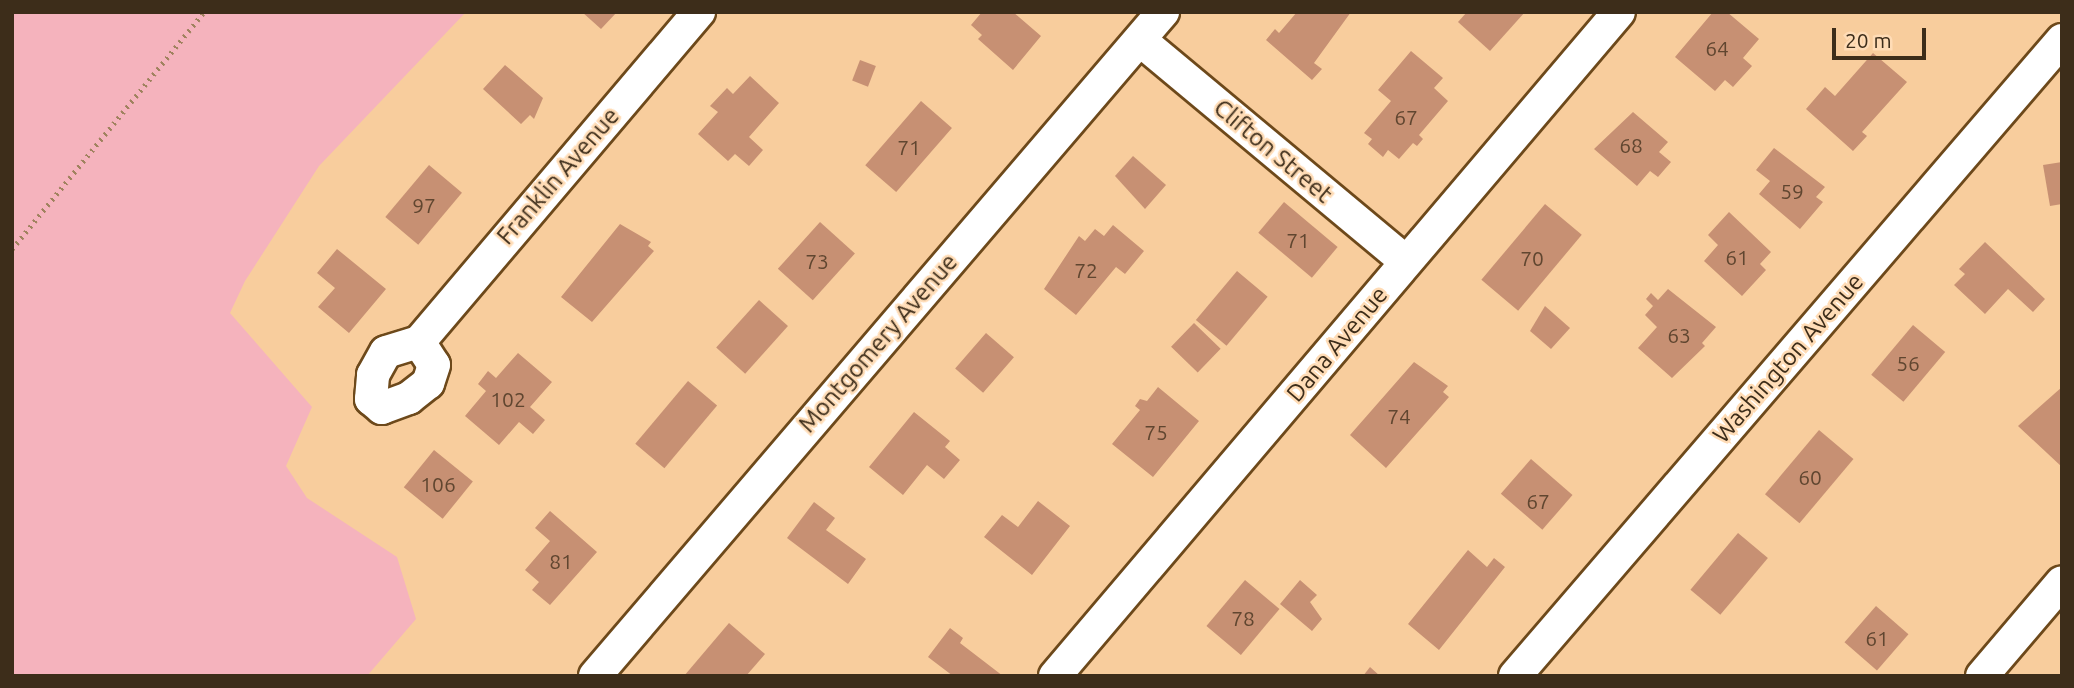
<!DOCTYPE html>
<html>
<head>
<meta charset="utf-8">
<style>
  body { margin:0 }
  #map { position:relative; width:2074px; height:688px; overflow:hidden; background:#f8cd9d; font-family:Ubuntu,sans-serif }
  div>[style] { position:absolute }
  .green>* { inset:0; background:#f5b3bd }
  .building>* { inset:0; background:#c79073; transform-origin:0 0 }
  .path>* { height:4.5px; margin-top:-2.25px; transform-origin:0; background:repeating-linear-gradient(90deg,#a0825f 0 2px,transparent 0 7px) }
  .roads { filter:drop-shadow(2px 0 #6d491b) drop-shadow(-2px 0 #6d491b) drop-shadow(0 2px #6d491b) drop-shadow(0 -2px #6d491b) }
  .minor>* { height:32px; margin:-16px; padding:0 16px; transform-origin:16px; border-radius:16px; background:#fff }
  span { translate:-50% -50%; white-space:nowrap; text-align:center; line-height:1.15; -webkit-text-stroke:5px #ffdcb6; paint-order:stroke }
  .number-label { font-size:21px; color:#604630 }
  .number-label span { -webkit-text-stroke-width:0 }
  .street-label { font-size:24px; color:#3d2d1a }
  .frame { position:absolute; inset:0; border:14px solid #3d2d1a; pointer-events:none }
  .scale { position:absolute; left:1832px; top:28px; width:94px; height:32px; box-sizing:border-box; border:4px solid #3d2d1a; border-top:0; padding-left:9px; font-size:21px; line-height:24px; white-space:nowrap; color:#3d2d1a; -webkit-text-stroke:5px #ffdcb6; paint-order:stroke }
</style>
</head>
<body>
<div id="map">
  <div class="green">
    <i style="clip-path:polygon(12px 12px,466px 12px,319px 166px,245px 281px,230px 313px,312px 407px,286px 466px,307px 498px,397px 557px,416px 619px,367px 676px,12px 676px)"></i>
  </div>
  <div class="building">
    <i style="clip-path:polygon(582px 12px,617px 12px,601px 29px)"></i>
    <i style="clip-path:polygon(982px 12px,1013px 12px,1041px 36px,1013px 70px,978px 39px,982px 35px,971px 25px)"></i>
    <i style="clip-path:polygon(1297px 12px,1351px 12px,1314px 63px,1322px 69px,1312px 80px,1266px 40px,1275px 29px,1279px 33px)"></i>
    <i style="clip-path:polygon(1467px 12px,1525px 12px,1490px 51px,1458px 22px)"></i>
    <i style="clip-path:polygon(1713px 12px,1727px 12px,1759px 39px,1743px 58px,1752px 66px,1733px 87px,1725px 80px,1715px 91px,1675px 57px)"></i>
    <i style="clip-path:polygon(1411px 51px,1443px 78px,1434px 88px,1448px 101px,1419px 135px,1423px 139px,1417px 146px,1413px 143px,1399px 159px,1388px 150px,1383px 157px,1368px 144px,1372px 139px,1364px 133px,1391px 101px,1378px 90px)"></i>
    <i style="clip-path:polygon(1873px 53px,1907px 82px,1862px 132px,1867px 136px,1853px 151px,1806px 109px,1825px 87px,1835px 96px)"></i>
    <i style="left:860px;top:60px;width:17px;height:22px;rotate:21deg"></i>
    <i style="clip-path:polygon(505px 65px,543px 98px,534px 119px,530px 115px,521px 124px,483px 89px)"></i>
    <i style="clip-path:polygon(750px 76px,779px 103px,749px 137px,763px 150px,749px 166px,735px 154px,728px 161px,698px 134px,718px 112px,710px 106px,727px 88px,733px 94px)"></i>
    <i style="left:921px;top:101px;width:41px;height:85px;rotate:41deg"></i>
    <i style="clip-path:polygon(1633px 112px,1668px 142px,1659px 152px,1671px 162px,1658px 177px,1650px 171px,1637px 186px,1594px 149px)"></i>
    <i style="clip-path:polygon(1774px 148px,1825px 187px,1816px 197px,1823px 202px,1800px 229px,1759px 194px,1770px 181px,1756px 170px)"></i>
    <i style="clip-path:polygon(1133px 156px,1166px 185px,1145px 209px,1115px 176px)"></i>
    <i style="clip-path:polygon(2062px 162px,2062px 204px,2050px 206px,2043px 165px)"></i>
    <i style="left:429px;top:165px;width:43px;height:68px;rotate:40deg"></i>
    <i style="left:1284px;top:202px;width:70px;height:40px;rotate:40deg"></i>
    <i style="left:1545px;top:204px;width:48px;height:99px;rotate:40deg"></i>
    <i style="clip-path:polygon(1729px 212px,1771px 252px,1760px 264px,1766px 270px,1742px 296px,1704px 261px,1718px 245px,1708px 235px)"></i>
    <i style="left:820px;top:222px;width:47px;height:63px;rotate:42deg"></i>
    <i style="clip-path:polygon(620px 224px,651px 242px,648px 246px,654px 251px,592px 322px,561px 297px)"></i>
    <i style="clip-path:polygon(1113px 225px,1144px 251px,1125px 274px,1116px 267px,1076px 315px,1044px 289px,1079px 236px,1085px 241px,1095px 229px,1104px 236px)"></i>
    <i style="clip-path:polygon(1985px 242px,2045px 299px,2033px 312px,2008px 289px,1985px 314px,1954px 285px,1965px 274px,1959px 269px)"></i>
    <i style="clip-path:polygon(337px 249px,386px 289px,349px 333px,318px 307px,335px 288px,317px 273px)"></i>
    <i style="left:1237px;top:271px;width:40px;height:64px;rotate:40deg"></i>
    <i style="clip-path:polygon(1668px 289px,1716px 327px,1702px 343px,1705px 346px,1672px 378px,1638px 348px,1657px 327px,1645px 315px,1653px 306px,1646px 299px,1651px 293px,1658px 300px)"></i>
    <i style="left:759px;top:300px;width:39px;height:64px;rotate:42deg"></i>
    <i style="clip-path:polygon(1545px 306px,1570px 328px,1551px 349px,1530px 331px)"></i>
    <i style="left:1194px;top:323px;width:37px;height:33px;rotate:44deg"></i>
    <i style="left:1913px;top:325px;width:42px;height:65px;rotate:40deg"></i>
    <i style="left:986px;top:333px;width:37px;height:47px;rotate:41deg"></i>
    <i style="clip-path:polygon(518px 353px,552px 382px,530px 407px,545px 420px,533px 434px,519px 422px,499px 445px,465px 416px,486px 391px,478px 384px,488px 371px,496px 378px)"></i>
    <i style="clip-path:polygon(1414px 362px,1448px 386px,1443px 392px,1449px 397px,1386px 468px,1350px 435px)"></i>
    <i style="left:688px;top:381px;width:38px;height:82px;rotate:40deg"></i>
    <i style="clip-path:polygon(1158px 387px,1199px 421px,1153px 477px,1112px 444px,1140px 410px,1135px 406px,1140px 399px,1147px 401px)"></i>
    <i style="clip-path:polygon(2062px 387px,2062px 467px,2018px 426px)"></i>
    <i style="clip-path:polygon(914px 412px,950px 441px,945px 447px,960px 460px,944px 479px,927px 465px,903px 495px,869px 467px)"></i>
    <i style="left:1819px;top:430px;width:45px;height:84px;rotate:40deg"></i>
    <i style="left:434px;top:450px;width:50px;height:48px;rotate:39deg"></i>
    <i style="left:1531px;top:459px;width:55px;height:46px;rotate:41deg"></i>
    <i style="clip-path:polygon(1038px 501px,1070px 526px,1032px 575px,984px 537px,1002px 515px,1018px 527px)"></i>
    <i style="clip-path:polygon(814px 502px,835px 518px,826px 530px,866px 559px,848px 584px,787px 538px)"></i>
    <i style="clip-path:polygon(550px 511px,597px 552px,550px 605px,532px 590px,539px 582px,525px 570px,550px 541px,535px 528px)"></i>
    <i style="left:1738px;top:533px;width:39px;height:74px;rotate:40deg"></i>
    <i style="clip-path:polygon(1468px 550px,1487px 567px,1494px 558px,1505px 567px,1439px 650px,1408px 624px)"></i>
    <i style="left:1245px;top:580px;width:45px;height:60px;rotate:40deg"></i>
    <i style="clip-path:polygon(1300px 580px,1317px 595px,1310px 602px,1322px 619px,1312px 631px,1280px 604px)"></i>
    <i style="left:1876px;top:606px;width:43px;height:48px;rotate:41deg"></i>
    <i style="clip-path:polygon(729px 623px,765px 654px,746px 676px,684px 676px)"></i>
    <i style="clip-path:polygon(950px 628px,963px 638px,960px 643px,1003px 676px,953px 676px,928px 657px)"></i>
    <i style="clip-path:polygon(1370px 667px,1380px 676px,1363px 676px)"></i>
  </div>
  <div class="path">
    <i style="left:12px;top:249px;width:305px;rotate:-51deg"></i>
  </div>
  <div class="roads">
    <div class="minor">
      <i style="left:1140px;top:40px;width:346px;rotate:39.8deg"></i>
      <i style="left:419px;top:342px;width:27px;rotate:57deg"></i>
      <i style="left:434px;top:365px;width:19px;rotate:108deg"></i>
      <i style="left:428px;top:383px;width:24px;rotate:142deg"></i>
      <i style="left:409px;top:398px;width:29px;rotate:160deg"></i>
      <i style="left:382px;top:408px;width:14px;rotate:-141deg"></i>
      <i style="left:371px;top:399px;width:24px;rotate:-85deg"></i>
      <i style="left:373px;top:375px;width:26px;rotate:-61deg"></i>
      <i style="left:386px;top:352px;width:34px;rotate:-17deg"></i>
      <i style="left:419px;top:342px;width:433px;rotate:-49.7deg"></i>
      <i style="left:595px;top:676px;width:874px;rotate:-49.46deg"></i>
      <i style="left:1055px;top:676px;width:871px;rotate:-49.66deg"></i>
      <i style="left:1515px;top:676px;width:839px;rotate:-49.3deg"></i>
      <i style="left:1982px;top:676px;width:123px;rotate:-49.6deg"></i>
    </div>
  </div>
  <div class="number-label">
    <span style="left:1717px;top:48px">64</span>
    <span style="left:1406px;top:117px">67</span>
    <span style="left:1631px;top:145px">68</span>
    <span style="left:909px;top:147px">71</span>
    <span style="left:1792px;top:191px">59</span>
    <span style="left:424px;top:205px">97</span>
    <span style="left:1298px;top:240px">71</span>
    <span style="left:1737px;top:257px">61</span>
    <span style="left:1532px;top:258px">70</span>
    <span style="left:817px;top:261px">73</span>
    <span style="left:1086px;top:270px">72</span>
    <span style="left:1679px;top:335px">63</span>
    <span style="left:1908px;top:363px">56</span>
    <span style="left:508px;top:399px">102</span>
    <span style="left:1399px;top:416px">74</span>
    <span style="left:1156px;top:432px">75</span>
    <span style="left:1810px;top:477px">60</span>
    <span style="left:438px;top:484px">106</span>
    <span style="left:1538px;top:501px">67</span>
    <span style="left:561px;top:561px">81</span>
    <span style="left:1243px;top:618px">78</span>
    <span style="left:1877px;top:638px">61</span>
  </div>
  <div class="street-label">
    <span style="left:1273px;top:151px;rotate:40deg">Clifton Street</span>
    <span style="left:558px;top:176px;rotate:-49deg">Franklin Avenue</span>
    <span style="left:878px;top:343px;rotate:-49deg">Montgomery Avenue</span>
    <span style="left:1337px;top:344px;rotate:-50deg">Dana Avenue</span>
    <span style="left:1788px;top:358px;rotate:-49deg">Washington Avenue</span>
  </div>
  <div class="frame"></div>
  <div class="scale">20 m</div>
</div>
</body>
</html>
